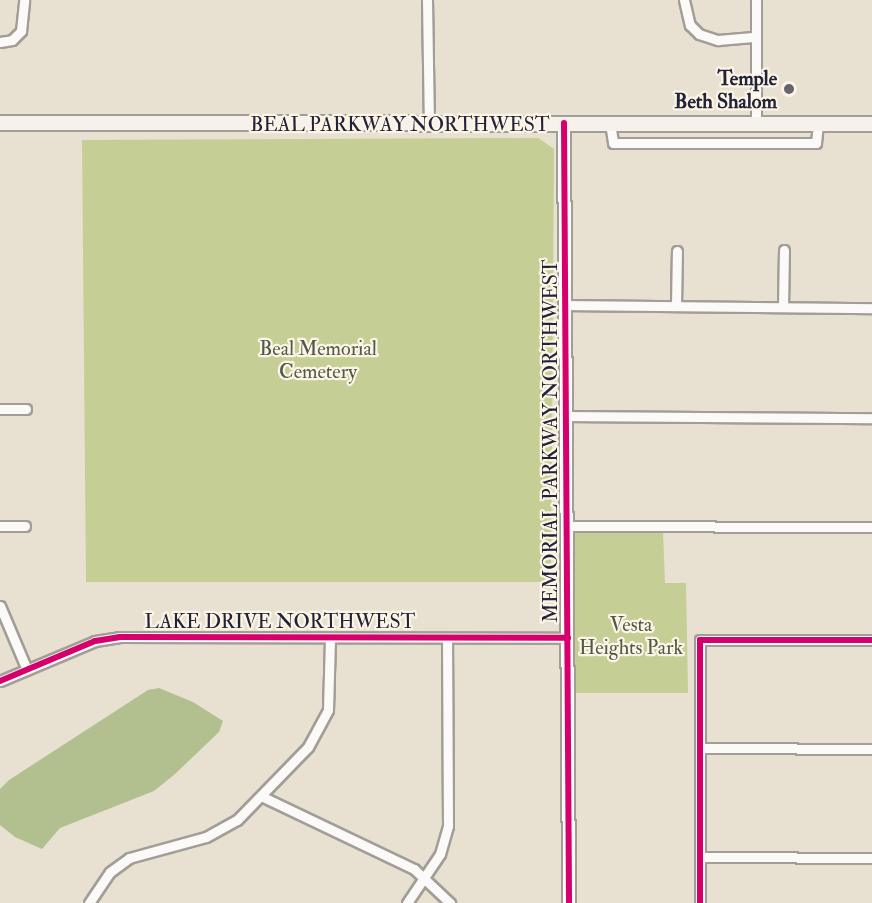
<!DOCTYPE html>
<html>
<head>
<meta charset="utf-8">
<style>
  body { margin:0 }
  #map { position:relative; width:872px; height:903px; overflow:hidden; background:#e8e0d0; font-family:"IM FELL Double Pica",serif }
  div>[style] { position:absolute }
  .green>* { inset:0; background:#c5ce95 }
  .forest>* { inset:0; background:#b2c08f }
  .roads { filter:drop-shadow(2px 0 #a29e97) drop-shadow(-2px 0 #a29e97) drop-shadow(0 2px #a29e97) drop-shadow(0 -2px #a29e97) }
  .minor>* { height:9px; margin:-4.5px; padding:0 4.5px; transform-origin:4.5px; border-radius:4.5px; background:#fcfaf8 }
  .tertiary>* { height:12px; margin:-6px; padding:0 6px; transform-origin:6px; border-radius:6px; background:#fcfaf8 }
  .secondary>* { height:14px; margin:-7px; padding:0 7px; transform-origin:7px; border-radius:7px; background:#f6f1ea }
  .cycleway>* { height:6px; margin:-3px; padding:0 3px; transform-origin:3px; border-radius:3px; background:#d6006c }
  .dots>* { width:16px; height:16px; translate:-50% -50%; box-sizing:border-box; border:3px solid #fcf5e5; border-radius:50% }
  span { translate:-50% -50%; white-space:nowrap; text-align:center; line-height:1.15; -webkit-text-stroke:4.5px #fcf5e5; paint-order:stroke }
  .poi-label { font-size:20px; color:#22223b; font-weight:700 }
  .right { translate:-100% -50%; text-align:right }
  .street-label { font-size:20px; color:#22223b }
  .park-label { font-size:20px; color:#51594a }
</style>
</head>
<body>
<div id="map">
  <div class="green">
    <i style="clip-path:polygon(538px 138px,554px 149px,551px 582px,86px 582px,82px 140px)"></i>
    <i style="clip-path:polygon(572px 532px,663px 532px,665px 583px,686px 583px,688px 693px,575px 693px)"></i>
  </div>
  <div class="forest">
    <i style="clip-path:polygon(159px 688px,193px 702px,223px 721px,219px 732px,175px 774px,154px 791px,60px 828px,42px 849px,15px 837px,0 825px,0 789px,9px 780px,148px 690px)"></i>
  </div>
  <div class="roads">
    <div class="minor">
      <i style="left:427px;top:0;width:124px;rotate:89.1deg"></i>
      <i style="left:684px;top:0;width:26px;rotate:77deg"></i>
      <i style="left:690px;top:25px;width:13px;rotate:45deg"></i>
      <i style="left:699px;top:34px;width:20px;rotate:18deg"></i>
      <i style="left:718px;top:40px;width:38px;rotate:-5deg"></i>
      <i style="left:756px;top:0;width:124px;rotate:90deg"></i>
      <i style="left:0;top:42px;width:12px;rotate:-9deg"></i>
      <i style="left:12px;top:40px;width:13px;rotate:-45deg"></i>
      <i style="left:21px;top:31px;width:31px;rotate:-84deg"></i>
      <i style="left:610px;top:123px;width:20px;rotate:81deg"></i>
      <i style="left:613px;top:143px;width:203px"></i>
      <i style="left:816px;top:143px;width:19px;rotate:-84deg"></i>
      <i style="left:565px;top:305px;width:307px;rotate:0.6deg"></i>
      <i style="left:676px;top:306px;width:55px;rotate:-89deg"></i>
      <i style="left:783px;top:307px;width:57px;rotate:-89deg"></i>
      <i style="left:0;top:409px;width:26px"></i>
      <i style="left:566px;top:416px;width:306px;rotate:0.4deg"></i>
      <i style="left:0;top:526px;width:25px"></i>
      <i style="left:567px;top:526px;width:305px;rotate:0.2deg"></i>
      <i style="left:0;top:606px;width:69px;rotate:67.1deg"></i>
      <i style="left:0;top:681px;width:103px;rotate:-22.8deg"></i>
      <i style="left:95px;top:641px;width:24px;rotate:-9deg"></i>
      <i style="left:119px;top:637px;width:449px;rotate:0.1deg"></i>
      <i style="left:700px;top:748px;width:172px;rotate:0.3deg"></i>
      <i style="left:261px;top:796px;width:170px;rotate:25.5deg"></i>
      <i style="left:414px;top:869px;width:50px;rotate:43.4deg"></i>
      <i style="left:700px;top:857px;width:172px;rotate:0.3deg"></i>
      <i style="left:89px;top:903px;width:37px;rotate:-56deg"></i>
      <i style="left:110px;top:872px;width:24px;rotate:-36deg"></i>
      <i style="left:129px;top:858px;width:80px;rotate:-15.3deg"></i>
      <i style="left:206px;top:837px;width:35px;rotate:-29deg"></i>
      <i style="left:237px;top:820px;width:102px;rotate:-45.8deg"></i>
      <i style="left:308px;top:747px;width:42px;rotate:-61.6deg"></i>
      <i style="left:328px;top:710px;width:72px;rotate:-88.4deg"></i>
      <i style="left:407px;top:903px;width:59px;rotate:-56deg"></i>
      <i style="left:440px;top:854px;width:29px;rotate:-74deg"></i>
      <i style="left:448px;top:826px;width:188px;rotate:-90.3deg"></i>
      <i style="left:700px;top:903px;width:263px;rotate:-90deg"></i>
      <i style="left:700px;top:640px;width:172px"></i>
    </div>
    <div class="tertiary">
      <i style="left:564px;top:123px;width:780px;rotate:89.63deg"></i>
    </div>
    <div class="secondary">
      <i style="left:0;top:123px;width:872px;rotate:0.07deg"></i>
    </div>
  </div>
  <div class="cycleway">
    <i style="left:564px;top:123px;width:780px;rotate:89.63deg"></i>
    <i style="left:0;top:681px;width:103px;rotate:-22.8deg"></i>
    <i style="left:95px;top:641px;width:24px;rotate:-9deg"></i>
    <i style="left:119px;top:637px;width:449px;rotate:0.1deg"></i>
    <i style="left:700px;top:903px;width:263px;rotate:-90deg"></i>
    <i style="left:700px;top:640px;width:172px"></i>
  </div>
  <div class="dots">
    <i style="left:789px;top:89px;background:#67646f"></i>
  </div>
  <div class="poi-label">
    <span class="right" style="left:777px;top:90px">Temple<br>Beth Shalom</span>
  </div>
  <div class="street-label">
    <span style="left:400px;top:124px">BEAL PARKWAY NORTHWEST</span>
    <span style="left:550px;top:441px;rotate:-90deg">MEMORIAL PARKWAY NORTHWEST</span>
    <span style="left:280px;top:621px">LAKE DRIVE NORTHWEST</span>
  </div>
  <div class="park-label">
    <span style="left:318px;top:360px">Beal Memorial<br>Cemetery</span>
    <span style="left:631px;top:636px">Vesta<br>Heights Park</span>
  </div>
</div>
</body>
</html>
